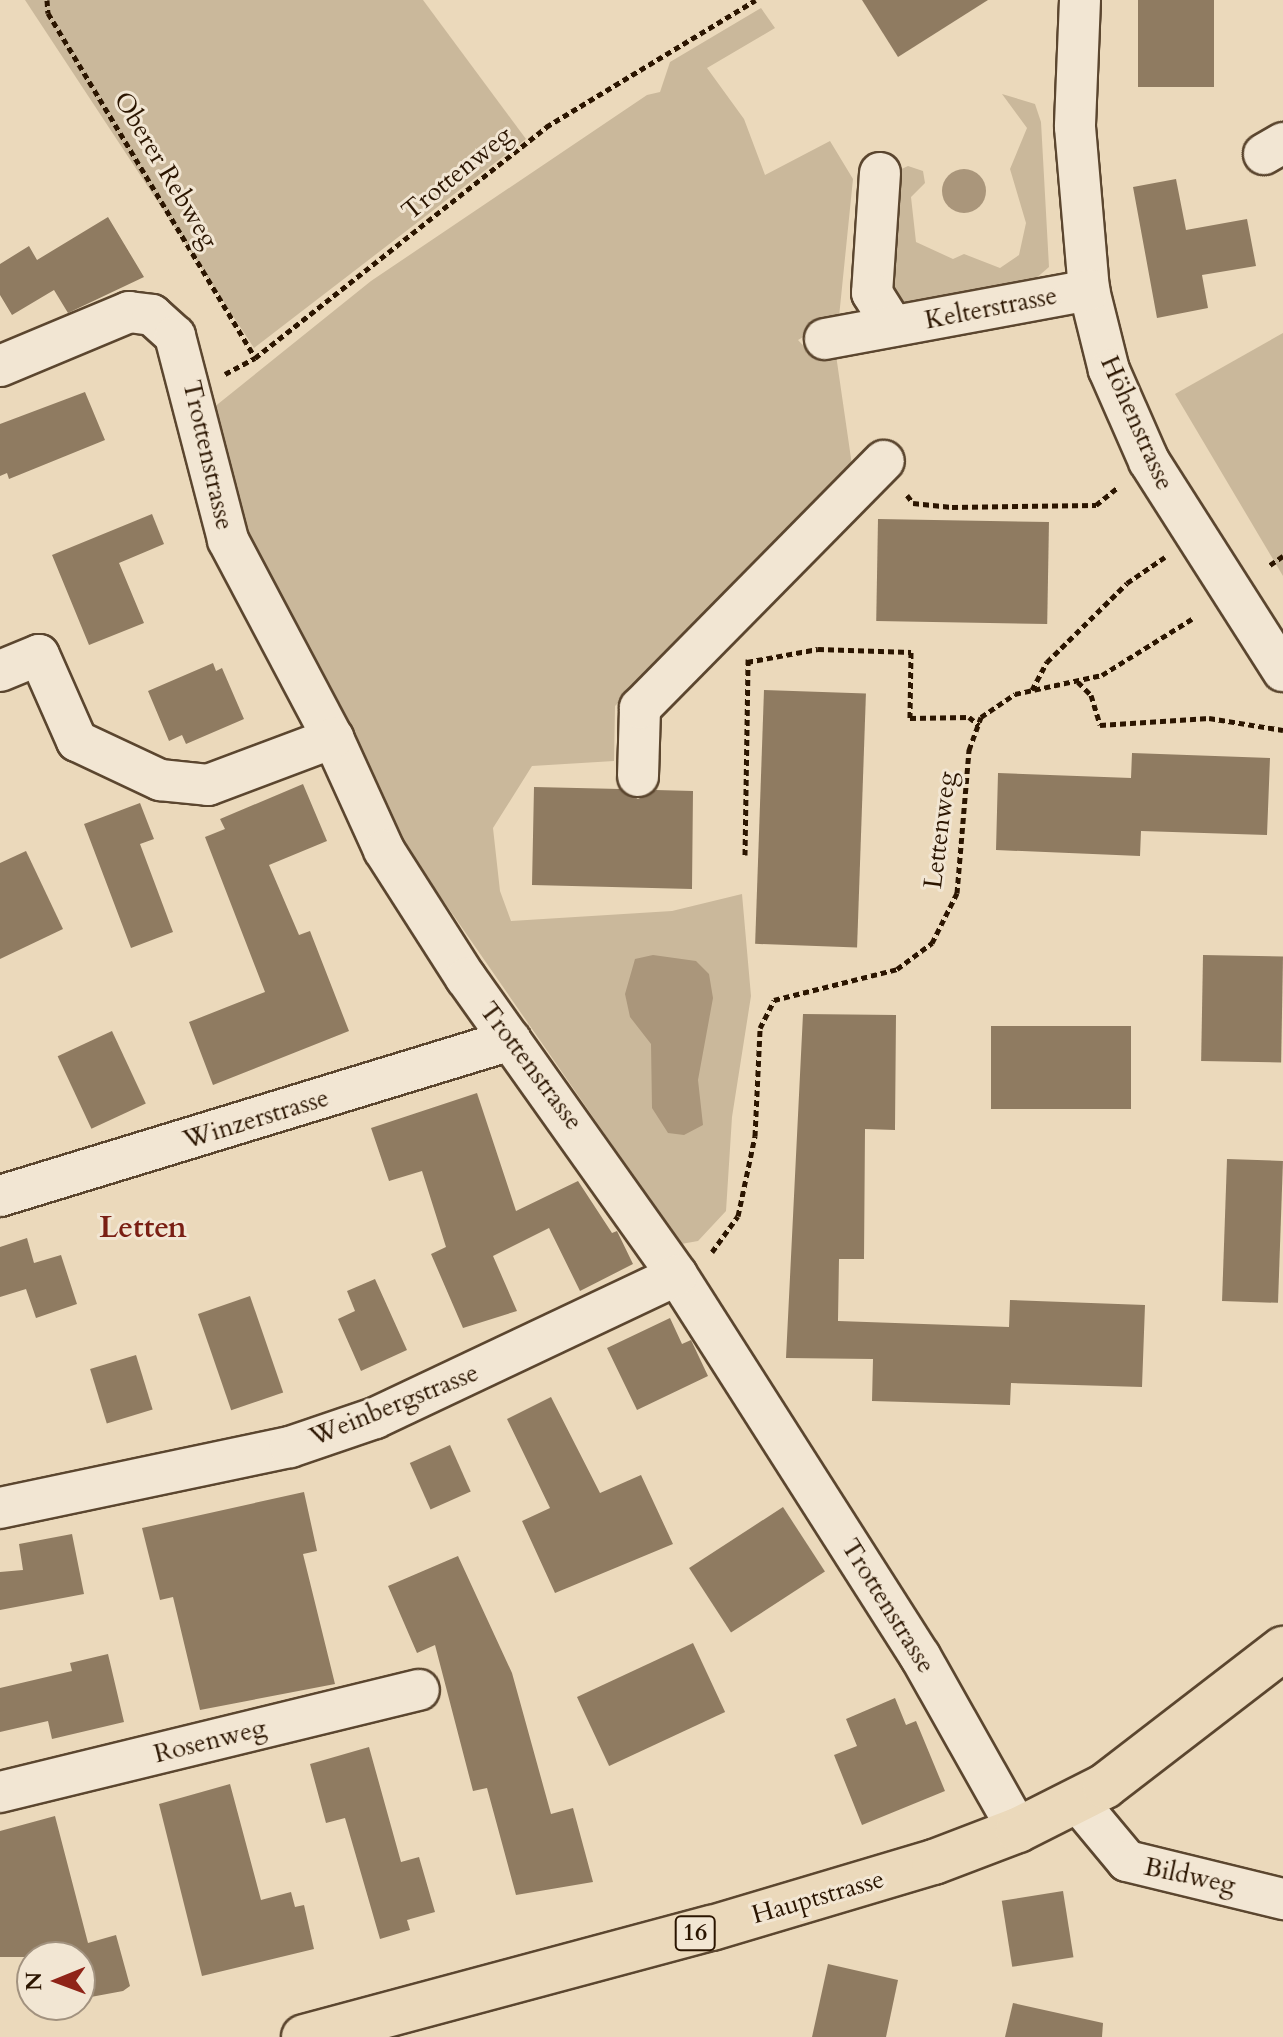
<!DOCTYPE html>
<html>
<head>
<meta charset="utf-8">
<style>
  body { margin:0 }
  #map { position:relative; width:1283px; height:2037px; overflow:hidden; background:#ebd9bb; font-family:Cardo,serif }
  div>[style] { position:absolute }
  .green>* { inset:0; background:#cab89b }
  .water>* { inset:0; background:#aa967b }
  .round { border-radius:50% }
  .building>* { inset:0; background:#8f7b61; transform-origin:0 0 }
  .path>* { height:5px; margin-top:-2.5px; transform-origin:0; background:repeating-linear-gradient(90deg,#2b1500 0 6px,transparent 0 10px) }
  .roads { filter:drop-shadow(2px 0 #5b462f) drop-shadow(-2px 0 #5b462f) drop-shadow(0 2px #5b462f) drop-shadow(0 -2px #5b462f) }
  .street>* { height:40px; margin:-20px; padding:0 20px; transform-origin:20px; border-radius:20px; background:#f2e6d3 }
  .primary>* { height:44px; margin:-22px; padding:0 22px; transform-origin:22px; border-radius:22px; background:#ebd9bb }
  span { translate:-50% -50%; white-space:nowrap; text-align:center; line-height:1.15; -webkit-text-stroke:6px #f2e6d3; paint-order:stroke }
  .shield-label span { padding:2px 6px; background:#f2e6d3; border:2px solid; border-radius:6px; -webkit-text-stroke-width:0 }
  .shield-label { font-size:24px; color:#2b1500; font-weight:700 }
  .street-label { font-size:26px; color:#2b1500 }
  .quarter-label { font-size:30px; color:#7a1f14; font-weight:700 }
  .north { position:absolute; left:16px; top:1941px; width:80px; height:80px; box-sizing:border-box; background:#f2e6d3; border:2px solid #a2927f; border-radius:50%; rotate:269deg; font-size:22px; font-weight:700; line-height:32px; text-align:center; color:#2b1500 }
  .north::after { content:''; display:block; margin:auto; width:28px; height:36px; background:#8f2418; clip-path:polygon(50% 0,100% 100%,50% 72%,0 100%) }
</style>
</head>
<body>
<div id="map">
  <div class="green">
    <i style="clip-path:polygon(25px 0,423px 0,526px 139px,254px 348px)"></i>
    <i style="clip-path:polygon(761px 8px,775px 28px,707px 68px,744px 119px,765px 175px,830px 141px,853px 179px,839px 317px,798px 340px,817px 360px,836px 355px,853px 472px,615px 706px,614px 761px,532px 766px,493px 828px,500px 891px,511px 921px,672px 911px,742px 894px,751px 996px,732px 1117px,726px 1211px,698px 1241px,681px 1244px,368px 792px,241px 534px,208px 412px,371px 281px,647px 95px,660px 92px,670px 62px)"></i>
    <i style="clip-path:polygon(1002px 94px,1035px 104px,1041px 122px,1049px 267px,1034px 280px,910px 307px,881px 294px,891px 174px,908px 166px,923px 171px,925px 183px,911px 197px,916px 242px,953px 259px,964px 254px,1000px 268px,1019px 255px,1026px 223px,1010px 169px,1027px 128px)"></i>
    <i style="clip-path:polygon(1283px 333px,1283px 576px,1175px 394px)"></i>
  </div>
  <div class="water">
    <i class="round" style="left:942px;top:169px;width:44px;height:44px"></i>
    <i style="clip-path:polygon(653px 955px,696px 961px,709px 974px,713px 998px,698px 1080px,703px 1125px,684px 1135px,668px 1133px,652px 1108px,651px 1044px,630px 1017px,625px 994px,635px 959px)"></i>
  </div>
  <div class="building">
    <i style="clip-path:polygon(862px 0,988px 0,898px 57px)"></i>
    <i style="left:1138px;top:0;width:76px;height:87px"></i>
    <i style="clip-path:polygon(1176px 179px,1186px 230px,1247px 219px,1256px 266px,1202px 275px,1208px 308px,1157px 318px,1133px 187px)"></i>
    <i style="clip-path:polygon(108px 217px,144px 277px,68px 313px,54px 290px,12px 315px,0 295px,0 264px,29px 246px,37px 260px)"></i>
    <i style="clip-path:polygon(85px 392px,105px 440px,9px 479px,7px 473px,0 476px,0 424px)"></i>
    <i style="clip-path:polygon(152px 514px,164px 544px,119px 563px,144px 623px,89px 645px,52px 555px)"></i>
    <i style="left:878px;top:519px;width:171px;height:102px;rotate:1deg"></i>
    <i style="clip-path:polygon(213px 663px,216px 671px,222px 668px,244px 719px,186px 744px,182px 735px,169px 741px,148px 691px)"></i>
    <i style="left:764px;top:690px;width:102px;height:254px;rotate:2deg"></i>
    <i style="clip-path:polygon(1132px 753px,1270px 758px,1267px 835px,1141px 831px,1140px 856px,996px 850px,998px 773px,1131px 778px)"></i>
    <i style="clip-path:polygon(303px 784px,327px 841px,269px 865px,299px 935px,310px 931px,349px 1031px,213px 1085px,189px 1022px,265px 992px,205px 837px,225px 829px,220px 819px)"></i>
    <i style="clip-path:polygon(534px 787px,620px 789px,638px 799px,656px 790px,693px 791px,692px 889px,532px 885px)"></i>
    <i style="clip-path:polygon(140px 803px,154px 839px,140px 844px,173px 932px,131px 948px,84px 824px)"></i>
    <i style="clip-path:polygon(26px 851px,63px 929px,0 959px,0 863px)"></i>
    <i style="left:1203px;top:955px;width:80px;height:106px;rotate:1deg"></i>
    <i style="clip-path:polygon(803px 1014px,896px 1015px,895px 1130px,865px 1129px,864px 1259px,839px 1259px,838px 1321px,1009px 1327px,1010px 1300px,1145px 1305px,1142px 1387px,1011px 1383px,1010px 1405px,872px 1401px,873px 1359px,786px 1358px)"></i>
    <i style="left:991px;top:1026px;width:140px;height:83px"></i>
    <i style="left:112px;top:1031px;width:80px;height:60px;rotate:65deg"></i>
    <i style="clip-path:polygon(477px 1093px,516px 1211px,578px 1181px,612px 1233px,617px 1231px,633px 1264px,580px 1291px,549px 1228px,493px 1256px,517px 1311px,463px 1328px,431px 1254px,446px 1247px,422px 1171px,389px 1181px,371px 1128px)"></i>
    <i style="left:1227px;top:1159px;width:56px;height:142px;rotate:2deg"></i>
    <i style="clip-path:polygon(27px 1238px,34px 1263px,61px 1255px,77px 1304px,36px 1318px,26px 1289px,0 1297px,0 1247px)"></i>
    <i style="clip-path:polygon(375px 1279px,407px 1350px,361px 1371px,338px 1319px,355px 1311px,347px 1291px)"></i>
    <i style="left:250px;top:1296px;width:102px;height:55px;rotate:71deg"></i>
    <i style="clip-path:polygon(670px 1318px,682px 1344px,691px 1340px,708px 1376px,637px 1410px,607px 1348px)"></i>
    <i style="left:136px;top:1355px;width:57px;height:48px;rotate:73deg"></i>
    <i style="clip-path:polygon(551px 1397px,600px 1493px,641px 1475px,673px 1544px,555px 1593px,522px 1521px,550px 1508px,507px 1419px)"></i>
    <i style="left:450px;top:1445px;width:51px;height:44px;rotate:66deg"></i>
    <i style="clip-path:polygon(304px 1492px,317px 1551px,303px 1554px,335px 1684px,200px 1710px,173px 1597px,160px 1600px,142px 1528px)"></i>
    <i style="left:783px;top:1507px;width:77px;height:112px;rotate:57deg"></i>
    <i style="clip-path:polygon(72px 1534px,84px 1594px,0 1610px,0 1572px,23px 1570px,19px 1544px)"></i>
    <i style="clip-path:polygon(458px 1556px,512px 1673px,551px 1814px,573px 1808px,593px 1882px,516px 1895px,487px 1788px,473px 1791px,435px 1645px,417px 1653px,388px 1586px)"></i>
    <i style="left:693px;top:1643px;width:76px;height:128px;rotate:65deg"></i>
    <i style="clip-path:polygon(108px 1654px,124px 1722px,52px 1739px,48px 1721px,0 1732px,0 1688px,72px 1671px,70px 1663px)"></i>
    <i style="clip-path:polygon(895px 1698px,906px 1725px,916px 1721px,945px 1791px,862px 1825px,834px 1755px,857px 1746px,846px 1719px)"></i>
    <i style="clip-path:polygon(369px 1747px,401px 1862px,419px 1857px,435px 1912px,407px 1920px,410px 1930px,380px 1939px,345px 1818px,326px 1823px,310px 1764px)"></i>
    <i style="clip-path:polygon(230px 1784px,261px 1900px,291px 1892px,295px 1907px,304px 1905px,314px 1949px,202px 1976px,159px 1804px)"></i>
    <i style="clip-path:polygon(55px 1816px,88px 1943px,116px 1935px,130px 1986px,123px 1991px,80px 1999px,80px 1957px,32px 1957px,32px 1974px,27px 1957px,0 1957px,0 1831px)"></i>
    <i style="left:1063px;top:1891px;width:67px;height:62px;rotate:81deg"></i>
    <i style="clip-path:polygon(828px 1964px,898px 1980px,886px 2037px,812px 2037px)"></i>
    <i style="clip-path:polygon(1013px 2003px,1103px 2023px,1102px 2037px,1005px 2037px)"></i>
  </div>
  <div class="path">
    <i style="left:47px;top:0;width:13px;rotate:86deg"></i>
    <i style="left:48px;top:13px;width:402px;rotate:59deg"></i>
    <i style="left:225px;top:374px;width:34px;rotate:-28deg"></i>
    <i style="left:255px;top:358px;width:372px;rotate:-38.4deg"></i>
    <i style="left:546px;top:127px;width:245px;rotate:-31.2deg"></i>
    <i style="left:907px;top:495px;width:10px;rotate:53deg"></i>
    <i style="left:913px;top:503px;width:39px;rotate:6deg"></i>
    <i style="left:952px;top:507px;width:144px;rotate:-0.8deg"></i>
    <i style="left:1096px;top:505px;width:28px;rotate:-39deg"></i>
    <i style="left:1270px;top:565px;width:16px;rotate:-35deg"></i>
    <i style="left:747px;top:662px;width:72px;rotate:-10.4deg"></i>
    <i style="left:818px;top:649px;width:93px;rotate:1.8deg"></i>
    <i style="left:911px;top:652px;width:66px;rotate:90.9deg"></i>
    <i style="left:910px;top:718px;width:59px;rotate:-1deg"></i>
    <i style="left:969px;top:717px;width:13px;rotate:39deg"></i>
    <i style="left:1078px;top:682px;width:18px;rotate:45deg"></i>
    <i style="left:1091px;top:695px;width:31px;rotate:73deg"></i>
    <i style="left:1100px;top:725px;width:109px;rotate:-3.7deg"></i>
    <i style="left:1209px;top:718px;width:75px;rotate:9.2deg"></i>
    <i style="left:1032px;top:690px;width:32px;rotate:-62deg"></i>
    <i style="left:1047px;top:662px;width:112px;rotate:-44.6deg"></i>
    <i style="left:1127px;top:583px;width:46px;rotate:-34.4deg"></i>
    <i style="left:745px;top:855px;width:196px;rotate:-89.1deg"></i>
    <i style="left:712px;top:1252px;width:44px;rotate:-54.2deg"></i>
    <i style="left:738px;top:1216px;width:82px;rotate:-78deg"></i>
    <i style="left:755px;top:1136px;width:108px;rotate:-87.3deg"></i>
    <i style="left:760px;top:1028px;width:31px;rotate:-63deg"></i>
    <i style="left:774px;top:1000px;width:127px;rotate:-14.1deg"></i>
    <i style="left:897px;top:969px;width:44px;rotate:-36.6deg"></i>
    <i style="left:932px;top:943px;width:56px;rotate:-63.4deg"></i>
    <i style="left:957px;top:893px;width:144px;rotate:-85.2deg"></i>
    <i style="left:969px;top:750px;width:35px;rotate:-70deg"></i>
    <i style="left:981px;top:717px;width:41px;rotate:-34.1deg"></i>
    <i style="left:1015px;top:694px;width:89px;rotate:-12.3deg"></i>
    <i style="left:1102px;top:675px;width:106px;rotate:-31.9deg"></i>
  </div>
  <div class="roads">
    <div class="street">
      <i style="left:1080px;top:0;width:127px;rotate:92.3deg"></i>
      <i style="left:1075px;top:127px;width:164px;rotate:85.1deg"></i>
      <i style="left:1089px;top:290px;width:82px;rotate:76deg"></i>
      <i style="left:1109px;top:370px;width:99px;rotate:66.3deg"></i>
      <i style="left:1149px;top:461px;width:249px;rotate:57.5deg"></i>
      <i style="left:1264px;top:154px;width:22px;rotate:-30deg"></i>
      <i style="left:880px;top:173px;width:120px;rotate:93.8deg"></i>
      <i style="left:872px;top:293px;width:39px;rotate:58deg"></i>
      <i style="left:825px;top:339px;width:269px;rotate:-10.5deg"></i>
      <i style="left:0;top:366px;width:140px;rotate:-22.7deg"></i>
      <i style="left:129px;top:312px;width:23px;rotate:7deg"></i>
      <i style="left:152px;top:315px;width:31px;rotate:42deg"></i>
      <i style="left:175px;top:336px;width:211px;rotate:75.4deg"></i>
      <i style="left:228px;top:540px;width:224px;rotate:62.1deg"></i>
      <i style="left:333px;top:738px;width:123px;rotate:65.5deg"></i>
      <i style="left:384px;top:850px;width:152px;rotate:57.4deg"></i>
      <i style="left:466px;top:978px;width:364px;rotate:54.6deg"></i>
      <i style="left:677px;top:1275px;width:452px;rotate:57.5deg"></i>
      <i style="left:920px;top:1656px;width:200px;rotate:60.6deg"></i>
      <i style="left:0;top:671px;width:42px;rotate:-22.3deg"></i>
      <i style="left:39px;top:655px;width:94px;rotate:66.2deg"></i>
      <i style="left:77px;top:741px;width:92px;rotate:25.2deg"></i>
      <i style="left:160px;top:780px;width:48px;rotate:5.9deg"></i>
      <i style="left:208px;top:785px;width:134px;rotate:-20.6deg"></i>
      <i style="left:638px;top:776px;width:68px;rotate:-88.3deg"></i>
      <i style="left:640px;top:708px;width:347px;rotate:-45.4deg"></i>
      <i style="left:0;top:1196px;width:534px;rotate:-16.98deg"></i>
      <i style="left:0;top:1508px;width:296px;rotate:-11.9deg"></i>
      <i style="left:290px;top:1447px;width:90px;rotate:-18.8deg"></i>
      <i style="left:375px;top:1418px;width:334px;rotate:-25.3deg"></i>
      <i style="left:0;top:1792px;width:431px;rotate:-13.7deg"></i>
      <i style="left:1077px;top:1801px;width:78px;rotate:50.2deg"></i>
      <i style="left:1127px;top:1861px;width:161px;rotate:13.7deg"></i>
    </div>
    <div class="primary">
      <i style="left:304px;top:2037px;width:422px;rotate:-15deg"></i>
      <i style="left:712px;top:1928px;width:232px;rotate:-16.6deg"></i>
      <i style="left:934px;top:1862px;width:90px;rotate:-20.9deg"></i>
      <i style="left:1018px;top:1830px;width:97px;rotate:-26.8deg"></i>
      <i style="left:1105px;top:1786px;width:225px;rotate:-37.6deg"></i>
    </div>
  </div>
  <div class="shield-label">
    <span style="left:695px;top:1933px">16</span>
  </div>
  <div class="street-label">
    <span style="left:166px;top:170px;rotate:59deg">Oberer Rebweg</span>
    <span style="left:457px;top:173px;rotate:-39deg">Trottenweg</span>
    <span style="left:991px;top:308px;rotate:-11deg">Kelterstrasse</span>
    <span style="left:1137px;top:423px;rotate:66deg">Höhenstrasse</span>
    <span style="left:208px;top:455px;rotate:77deg">Trottenstrasse</span>
    <span style="left:940px;top:830px;rotate:-83deg">Lettenweg</span>
    <span style="left:531px;top:1066px;rotate:53deg">Trottenstrasse</span>
    <span style="left:256px;top:1119px;rotate:-17deg">Winzerstrasse</span>
    <span style="left:394px;top:1405px;rotate:-22deg">Weinbergstrasse</span>
    <span style="left:888px;top:1606px;rotate:58deg">Trottenstrasse</span>
    <span style="left:210px;top:1741px;rotate:-14deg">Rosenweg</span>
    <span style="left:1190px;top:1876px;rotate:12deg">Bildweg</span>
    <span style="left:818px;top:1897px;rotate:-16deg">Hauptstrasse</span>
  </div>
  <div class="quarter-label">
    <span style="left:143px;top:1228px">Letten</span>
  </div>
  <div class="north">N</div>
</div>
</body>
</html>
